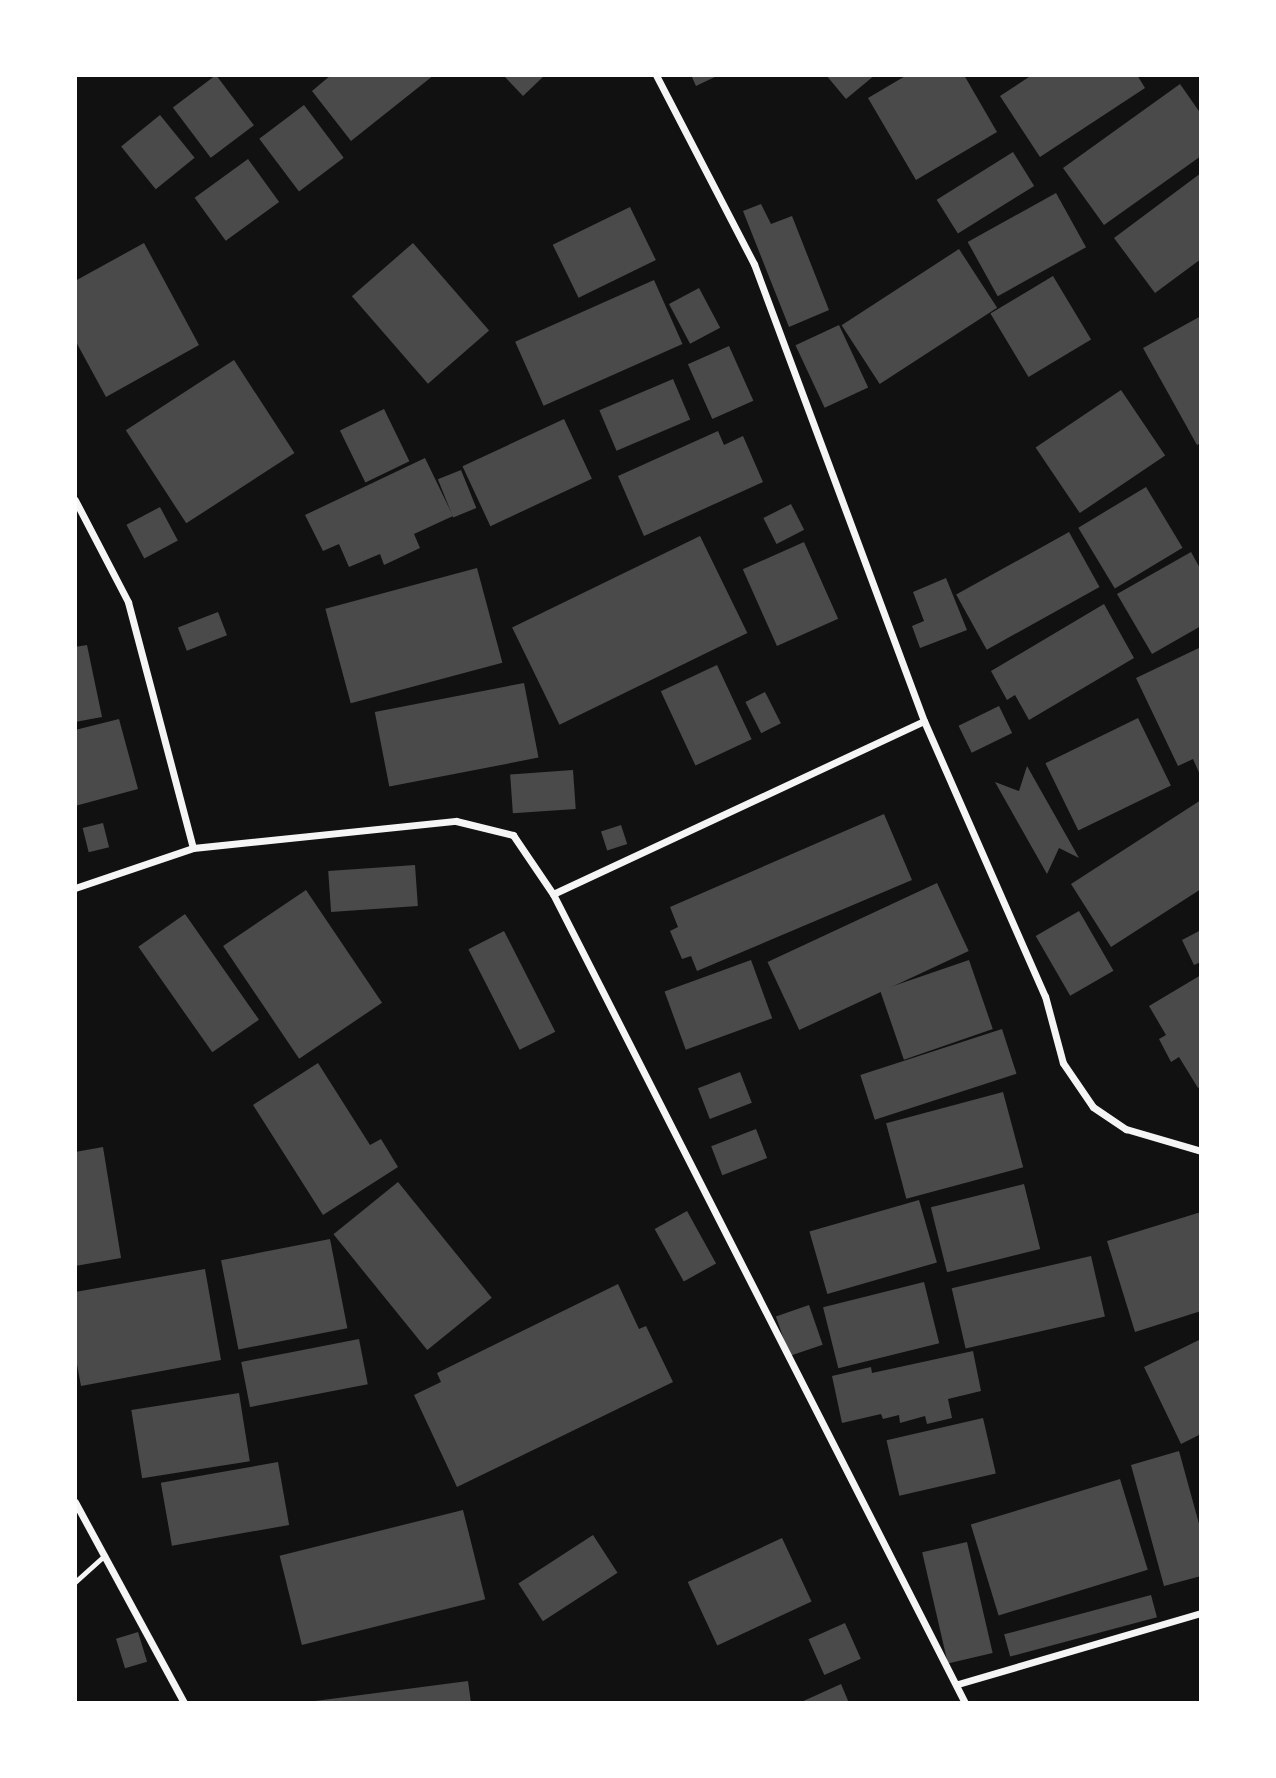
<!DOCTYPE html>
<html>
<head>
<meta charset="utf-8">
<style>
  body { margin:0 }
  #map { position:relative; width:1276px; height:1778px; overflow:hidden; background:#111; font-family:Overpass,sans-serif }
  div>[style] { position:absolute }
  .building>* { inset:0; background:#4a4a4a; transform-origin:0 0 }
  .service>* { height:5px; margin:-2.5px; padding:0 2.5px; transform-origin:2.5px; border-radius:2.5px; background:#f5f5f5 }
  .minor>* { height:7px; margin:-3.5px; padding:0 3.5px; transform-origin:3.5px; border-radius:3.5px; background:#f5f5f5 }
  span { translate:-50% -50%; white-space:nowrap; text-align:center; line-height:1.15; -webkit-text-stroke:7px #fff; paint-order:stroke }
  .frame { position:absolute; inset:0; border:77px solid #fff; pointer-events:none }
</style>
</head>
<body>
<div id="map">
  <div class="building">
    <i style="left:216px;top:75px;width:63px;height:54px;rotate:53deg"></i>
    <i style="clip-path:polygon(331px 75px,434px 75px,351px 141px,312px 91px)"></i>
    <i style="clip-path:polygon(503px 75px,545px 75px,523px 96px)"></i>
    <i style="clip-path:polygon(691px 75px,719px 75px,696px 86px)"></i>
    <i style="clip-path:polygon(826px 75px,875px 75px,846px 99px)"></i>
    <i style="clip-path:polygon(907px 75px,964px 75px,997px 132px,916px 180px,868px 98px)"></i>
    <i style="clip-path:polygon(1032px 75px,1137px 75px,1145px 88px,1040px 157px,1000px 96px)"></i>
    <i style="clip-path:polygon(1180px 84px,1201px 114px,1201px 156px,1104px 225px,1063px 168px)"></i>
    <i style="left:304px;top:105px;width:66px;height:56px;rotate:53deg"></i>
    <i style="left:160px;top:115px;width:55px;height:50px;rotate:51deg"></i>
    <i style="left:1013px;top:152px;width:40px;height:90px;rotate:58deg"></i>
    <i style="left:248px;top:159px;width:53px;height:66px;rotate:54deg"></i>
    <i style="clip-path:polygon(1201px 173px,1201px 259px,1155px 293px,1114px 238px)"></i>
    <i style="left:1056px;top:193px;width:62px;height:101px;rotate:61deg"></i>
    <i style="clip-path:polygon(761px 204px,771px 224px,792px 216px,829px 310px,789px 327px,743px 211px)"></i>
    <i style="left:630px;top:207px;width:59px;height:86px;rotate:64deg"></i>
    <i style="clip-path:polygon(144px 243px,199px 345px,106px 397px,75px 340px,75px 281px)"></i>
    <i style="left:413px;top:243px;width:116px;height:81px;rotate:49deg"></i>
    <i style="left:959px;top:249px;width:70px;height:140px;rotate:57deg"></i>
    <i style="left:1053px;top:276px;width:74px;height:73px;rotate:59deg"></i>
    <i style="left:654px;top:280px;width:70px;height:152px;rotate:66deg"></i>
    <i style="left:699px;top:288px;width:45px;height:34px;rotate:62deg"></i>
    <i style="clip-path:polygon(1201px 316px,1201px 443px,1197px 445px,1143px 348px)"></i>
    <i style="left:839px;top:325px;width:69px;height:48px;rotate:65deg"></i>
    <i style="left:729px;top:346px;width:60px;height:45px;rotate:66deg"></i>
    <i style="left:234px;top:360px;width:111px;height:129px;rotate:57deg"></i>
    <i style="left:673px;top:379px;width:44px;height:80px;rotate:67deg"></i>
    <i style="left:1121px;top:390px;width:79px;height:103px;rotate:56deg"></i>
    <i style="left:384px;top:409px;width:58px;height:49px;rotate:64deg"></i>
    <i style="left:564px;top:419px;width:66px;height:112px;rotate:65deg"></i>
    <i style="clip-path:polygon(718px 431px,724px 445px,743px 436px,763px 482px,644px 536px,618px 476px)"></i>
    <i style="clip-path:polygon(425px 458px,453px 516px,414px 534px,420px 548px,384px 565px,380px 554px,349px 567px,339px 544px,323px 551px,305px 515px)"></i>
    <i style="left:461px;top:470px;width:41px;height:25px;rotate:68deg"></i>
    <i style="left:1146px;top:487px;width:71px;height:79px;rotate:59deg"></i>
    <i style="left:791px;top:504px;width:29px;height:31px;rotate:63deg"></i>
    <i style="left:160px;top:507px;width:38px;height:38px;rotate:62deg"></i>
    <i style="left:1069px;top:532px;width:63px;height:129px;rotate:61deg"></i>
    <i style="left:700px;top:536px;width:108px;height:209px;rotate:64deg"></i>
    <i style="left:804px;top:542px;width:84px;height:67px;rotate:66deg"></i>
    <i style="clip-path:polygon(1191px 552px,1201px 570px,1201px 626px,1152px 654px,1117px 594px)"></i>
    <i style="left:477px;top:568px;width:98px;height:157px;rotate:75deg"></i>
    <i style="clip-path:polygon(946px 578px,967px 630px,920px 648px,912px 626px,924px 621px,913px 592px)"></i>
    <i style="clip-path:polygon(1104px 604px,1134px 658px,1029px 720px,1015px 695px,1007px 700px,991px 671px)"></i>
    <i style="left:218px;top:612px;width:25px;height:43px;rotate:69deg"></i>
    <i style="clip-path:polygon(87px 645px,102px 717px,75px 722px,75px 647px)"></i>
    <i style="clip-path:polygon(1201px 647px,1201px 777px,1193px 759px,1178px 766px,1136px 678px)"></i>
    <i style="left:717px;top:665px;width:82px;height:62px;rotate:65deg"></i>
    <i style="left:524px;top:683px;width:76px;height:152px;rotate:79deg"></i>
    <i style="left:765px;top:692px;width:35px;height:22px;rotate:63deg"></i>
    <i style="left:999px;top:706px;width:30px;height:45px;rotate:64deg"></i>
    <i style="left:1138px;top:718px;width:75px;height:103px;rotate:64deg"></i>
    <i style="clip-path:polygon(119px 719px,138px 789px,75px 806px,75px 730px)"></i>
    <i style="clip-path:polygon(1027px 766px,1079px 858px,1059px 848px,1047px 874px,995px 782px,1019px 791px)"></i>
    <i style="left:573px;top:770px;width:39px;height:63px;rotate:86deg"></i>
    <i style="clip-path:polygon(1201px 800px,1201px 889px,1111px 947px,1071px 884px)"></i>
    <i style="clip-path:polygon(884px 814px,912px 880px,697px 971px,691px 956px,682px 959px,670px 931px,678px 927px,670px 907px)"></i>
    <i style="left:103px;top:823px;width:25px;height:21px;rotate:76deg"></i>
    <i style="left:621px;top:825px;width:20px;height:21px;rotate:72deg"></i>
    <i style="left:415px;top:865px;width:41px;height:87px;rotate:86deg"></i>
    <i style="left:937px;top:883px;width:75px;height:187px;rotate:65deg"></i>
    <i style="left:306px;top:890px;width:136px;height:100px;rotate:56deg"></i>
    <i style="left:1079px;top:911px;width:69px;height:50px;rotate:60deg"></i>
    <i style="left:185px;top:914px;width:129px;height:57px;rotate:55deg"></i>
    <i style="clip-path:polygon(1201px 930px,1201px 962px,1194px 965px,1182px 940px)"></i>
    <i style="left:504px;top:931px;width:113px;height:40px;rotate:63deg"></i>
    <i style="left:751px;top:960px;width:62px;height:92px;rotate:70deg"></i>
    <i style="left:969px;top:960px;width:73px;height:94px;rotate:71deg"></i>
    <i style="clip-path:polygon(1201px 975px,1201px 1086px,1198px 1088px,1179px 1057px,1171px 1062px,1159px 1039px,1166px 1035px,1149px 1006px)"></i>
    <i style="left:1002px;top:1029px;width:47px;height:149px;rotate:72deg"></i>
    <i style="clip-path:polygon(318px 1063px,370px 1145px,381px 1139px,398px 1167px,323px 1215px,253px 1105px)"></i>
    <i style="left:740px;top:1072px;width:33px;height:45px;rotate:69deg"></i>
    <i style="left:1003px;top:1092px;width:78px;height:121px;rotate:75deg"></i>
    <i style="left:756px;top:1129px;width:31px;height:48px;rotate:69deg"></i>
    <i style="clip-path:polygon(103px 1147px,121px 1258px,75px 1266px,75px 1152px)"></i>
    <i style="left:398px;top:1182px;width:149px;height:83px;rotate:51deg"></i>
    <i style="left:1024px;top:1184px;width:67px;height:96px;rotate:76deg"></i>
    <i style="left:919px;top:1200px;width:65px;height:114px;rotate:74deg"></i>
    <i style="left:687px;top:1211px;width:60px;height:37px;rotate:61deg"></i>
    <i style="clip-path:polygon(1201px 1212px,1201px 1311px,1135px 1332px,1107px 1241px)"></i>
    <i style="left:330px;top:1239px;width:91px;height:111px;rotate:79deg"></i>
    <i style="left:1091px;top:1256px;width:62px;height:143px;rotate:77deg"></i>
    <i style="clip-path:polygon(205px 1269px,221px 1360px,81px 1386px,75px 1354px,75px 1292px)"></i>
    <i style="left:924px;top:1282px;width:63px;height:104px;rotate:76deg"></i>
    <i style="clip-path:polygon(618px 1284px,639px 1329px,646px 1326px,673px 1382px,457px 1487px,414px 1395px,441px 1382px,437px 1373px)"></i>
    <i style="left:809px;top:1305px;width:42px;height:35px;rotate:71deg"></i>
    <i style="left:359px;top:1339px;width:46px;height:120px;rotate:79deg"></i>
    <i style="clip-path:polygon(1201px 1339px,1201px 1434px,1181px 1444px,1144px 1367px)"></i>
    <i style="clip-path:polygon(973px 1351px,981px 1391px,948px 1399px,952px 1418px,927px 1424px,925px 1416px,900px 1423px,899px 1415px,883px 1419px,881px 1414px,842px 1423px,832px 1376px,871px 1367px,872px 1373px)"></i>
    <i style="left:239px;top:1393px;width:69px;height:109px;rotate:81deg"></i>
    <i style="left:983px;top:1418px;width:57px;height:99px;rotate:77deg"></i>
    <i style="clip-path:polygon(1179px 1451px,1201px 1531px,1201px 1576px,1164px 1586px,1131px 1465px)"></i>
    <i style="left:278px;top:1462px;width:64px;height:119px;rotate:80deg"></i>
    <i style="left:1120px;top:1479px;width:95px;height:156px;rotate:73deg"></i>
    <i style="left:463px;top:1510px;width:92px;height:189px;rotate:76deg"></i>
    <i style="left:593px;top:1535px;width:45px;height:89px;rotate:57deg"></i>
    <i style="left:782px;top:1538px;width:70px;height:104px;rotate:65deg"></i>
    <i style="left:967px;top:1542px;width:114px;height:46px;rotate:77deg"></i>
    <i style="left:1151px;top:1595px;width:23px;height:152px;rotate:75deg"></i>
    <i style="left:845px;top:1623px;width:39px;height:40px;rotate:66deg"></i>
    <i style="left:138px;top:1632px;width:31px;height:23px;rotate:73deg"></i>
    <i style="clip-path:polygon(468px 1681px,471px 1703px,315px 1703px,315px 1701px)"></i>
    <i style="clip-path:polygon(841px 1684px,849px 1703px,799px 1703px)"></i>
  </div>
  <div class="service">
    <i style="left:75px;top:1582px;width:40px;rotate:-42deg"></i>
  </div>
  <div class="minor">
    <i style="left:656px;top:75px;width:213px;rotate:62.6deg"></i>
    <i style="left:754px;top:264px;width:488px;rotate:69.6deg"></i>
    <i style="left:924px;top:721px;width:300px;rotate:66.3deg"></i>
    <i style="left:1045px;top:996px;width:69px;rotate:75deg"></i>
    <i style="left:1063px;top:1063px;width:53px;rotate:55.7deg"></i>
    <i style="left:1093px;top:1107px;width:40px;rotate:34deg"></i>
    <i style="left:1126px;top:1129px;width:78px;rotate:16.3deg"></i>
    <i style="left:75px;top:500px;width:115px;rotate:62.5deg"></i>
    <i style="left:128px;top:602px;width:254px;rotate:75.2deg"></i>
    <i style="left:75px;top:888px;width:125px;rotate:-18.7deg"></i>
    <i style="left:193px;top:848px;width:264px;rotate:-5.9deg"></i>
    <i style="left:456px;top:821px;width:59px;rotate:13.8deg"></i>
    <i style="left:513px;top:835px;width:71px;rotate:55.9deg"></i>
    <i style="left:553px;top:894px;width:908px;rotate:63.01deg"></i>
    <i style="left:553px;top:894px;width:409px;rotate:-25deg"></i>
    <i style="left:75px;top:1502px;width:229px;rotate:61.5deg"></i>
    <i style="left:958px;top:1684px;width:253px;rotate:-16.3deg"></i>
  </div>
  <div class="frame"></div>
</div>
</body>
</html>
